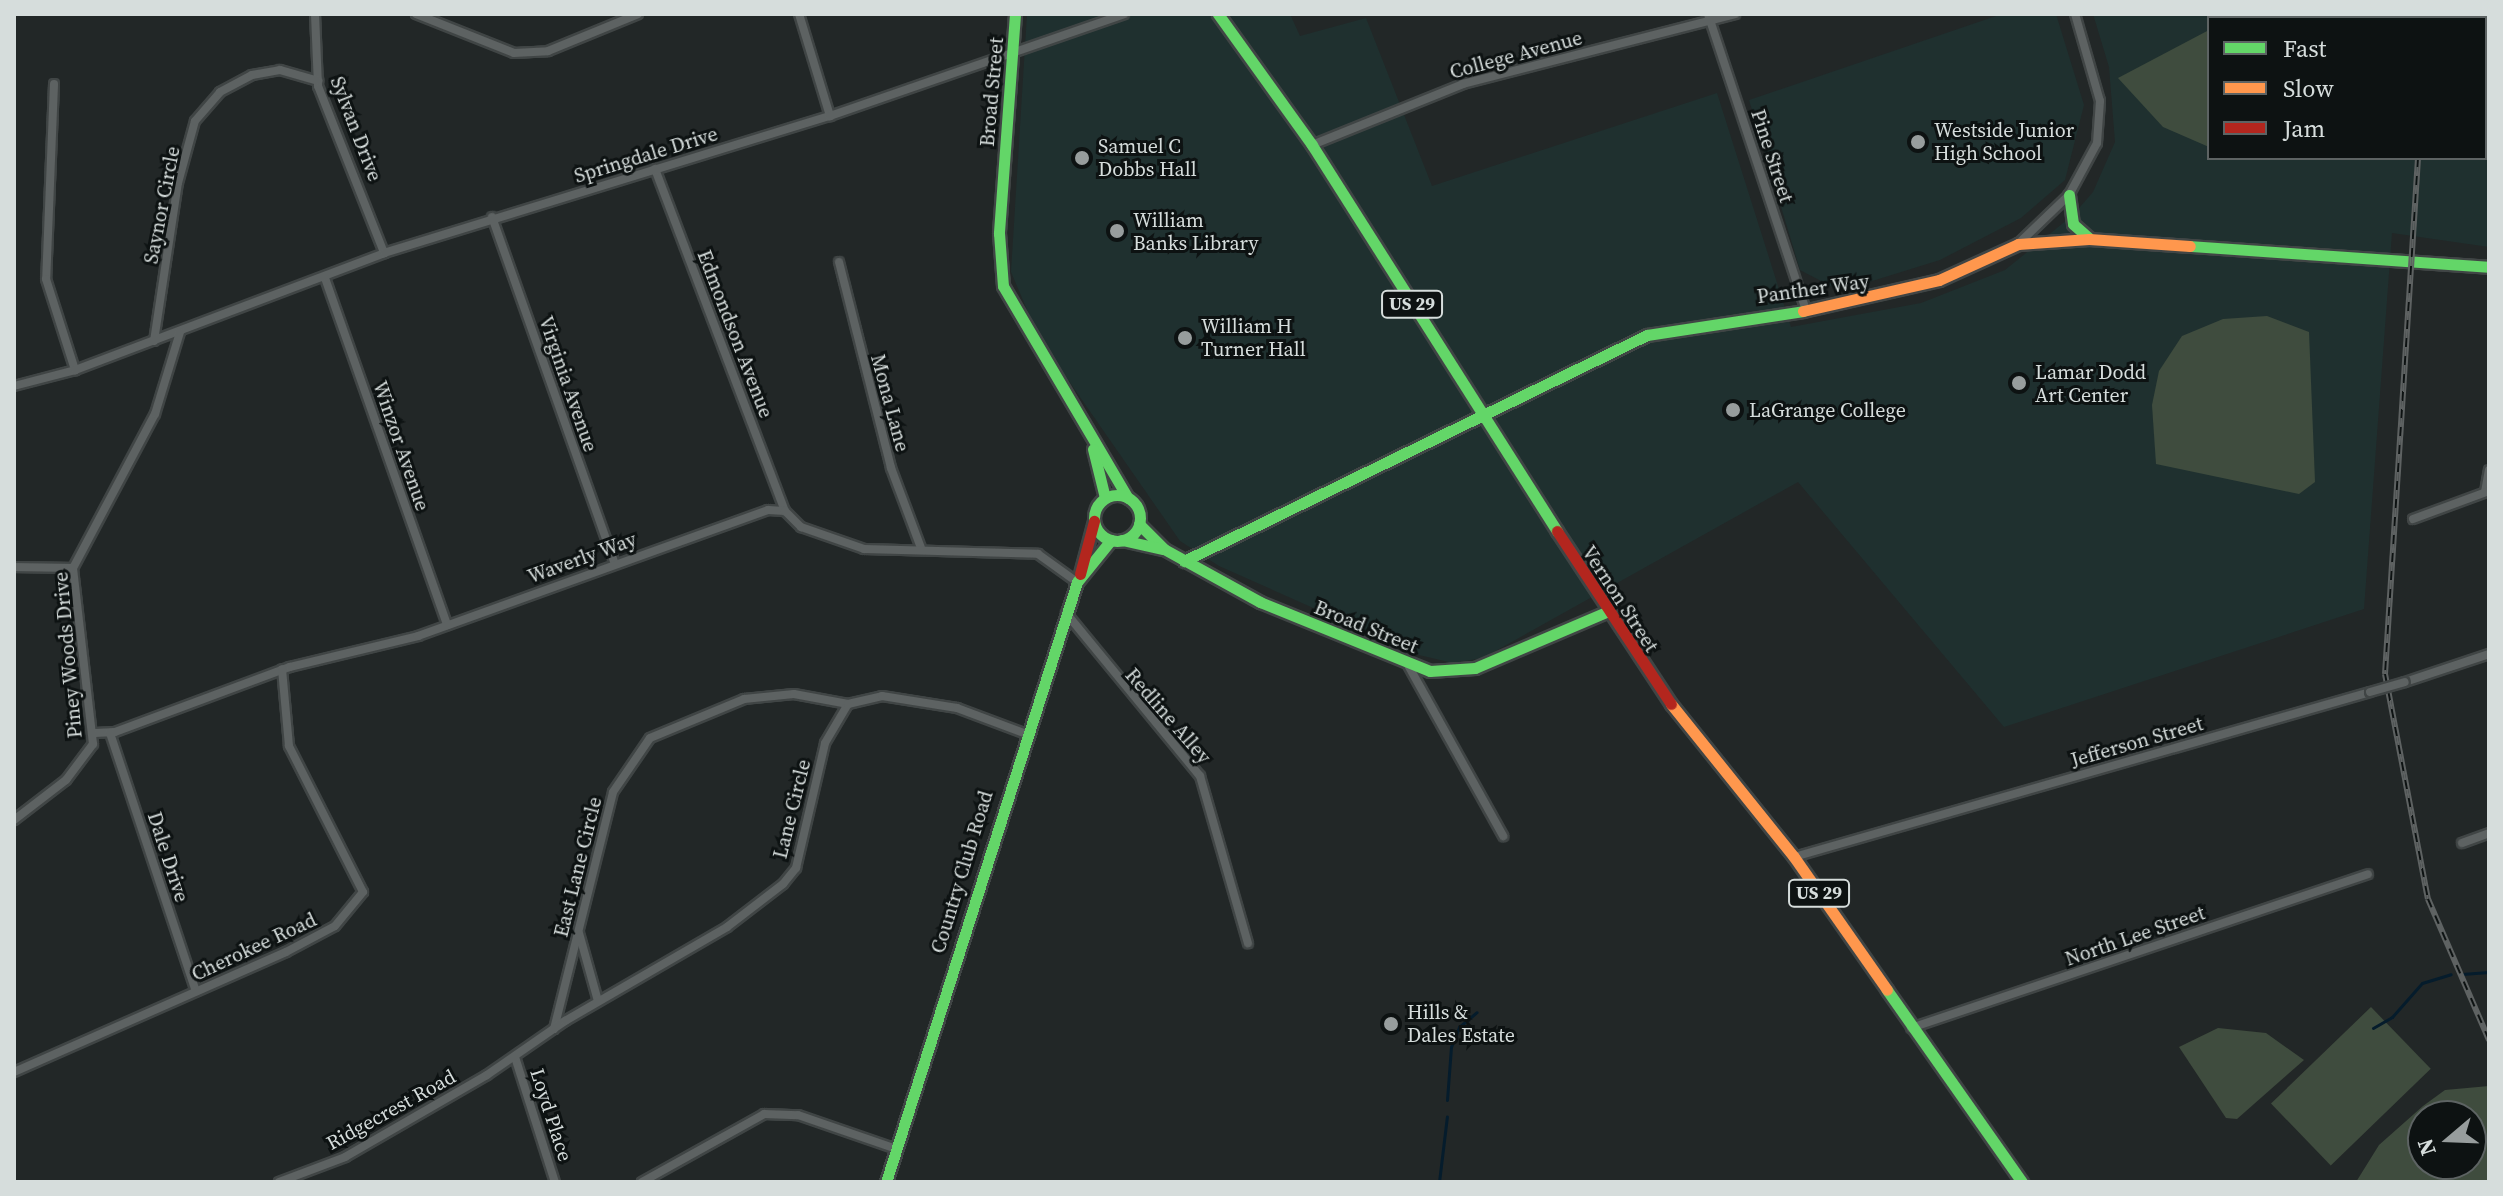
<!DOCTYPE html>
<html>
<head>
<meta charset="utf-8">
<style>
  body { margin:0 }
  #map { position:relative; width:2503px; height:1196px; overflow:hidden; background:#222727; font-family:"Source Serif 4",serif }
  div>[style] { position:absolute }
  .built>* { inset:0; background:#1f302f }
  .green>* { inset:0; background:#3f4c3e; transform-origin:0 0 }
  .stream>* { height:3px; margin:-1.5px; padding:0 1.5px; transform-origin:1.5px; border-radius:1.5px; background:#051c2c }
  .roads { filter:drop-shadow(2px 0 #404545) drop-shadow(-2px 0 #404545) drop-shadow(0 2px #404545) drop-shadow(0 -2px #404545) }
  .street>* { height:8px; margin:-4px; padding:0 4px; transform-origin:4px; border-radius:4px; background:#5d6262 }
  .fast>* { height:11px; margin:-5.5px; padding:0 5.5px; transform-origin:5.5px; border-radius:5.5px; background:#63d668 }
  .fast>.ring { margin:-5.5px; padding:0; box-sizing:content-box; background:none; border:11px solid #63d668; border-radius:50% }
  .slow>* { height:11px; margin:-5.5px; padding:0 5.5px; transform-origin:5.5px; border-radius:5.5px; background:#ff974d }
  .jam>* { height:11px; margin:-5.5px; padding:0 5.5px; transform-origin:5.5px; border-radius:5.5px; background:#b3261e }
  .rail>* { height:6px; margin-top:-3px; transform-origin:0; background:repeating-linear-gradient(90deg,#0d1212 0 9px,#5e6262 0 18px); box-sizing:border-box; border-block:2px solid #5e6262 }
  .bridges { filter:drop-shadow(2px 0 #404545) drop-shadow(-2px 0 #404545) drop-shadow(0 2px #404545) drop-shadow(0 -2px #404545) }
  .street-bridge>* { height:8px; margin:-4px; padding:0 4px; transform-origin:4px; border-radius:4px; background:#5d6262 }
  .dots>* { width:22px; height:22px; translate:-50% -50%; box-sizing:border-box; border:4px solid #0d1212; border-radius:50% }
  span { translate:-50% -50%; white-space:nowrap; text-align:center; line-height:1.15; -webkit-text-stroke:6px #0d1212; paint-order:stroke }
  .shield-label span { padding:2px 6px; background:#0d1212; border:2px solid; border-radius:6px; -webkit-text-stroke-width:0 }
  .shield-label { font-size:18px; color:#d6dddc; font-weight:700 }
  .street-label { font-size:20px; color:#d6dddc }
  .poi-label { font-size:20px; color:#d6dddc }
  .left { translate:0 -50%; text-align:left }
  .frame { position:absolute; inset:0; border:16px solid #d6dddc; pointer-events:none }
  .legend { position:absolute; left:2207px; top:16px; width:280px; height:144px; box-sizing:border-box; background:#0d1212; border:2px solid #5d6363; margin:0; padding:10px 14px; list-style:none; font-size:24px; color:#d6dddc }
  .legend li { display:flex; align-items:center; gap:16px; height:40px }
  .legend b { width:40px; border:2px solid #5d6363 }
  .north { position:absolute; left:2407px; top:1100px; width:80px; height:80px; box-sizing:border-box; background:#0d1212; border:2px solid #5d6363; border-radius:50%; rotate:251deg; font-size:22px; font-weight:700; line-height:32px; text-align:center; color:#d6dddc }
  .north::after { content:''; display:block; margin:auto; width:28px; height:36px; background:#979d9d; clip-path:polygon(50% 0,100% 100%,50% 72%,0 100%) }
</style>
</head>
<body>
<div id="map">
  <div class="built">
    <i style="clip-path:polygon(evenodd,1027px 14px,1290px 14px,1300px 36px,1366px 18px,1432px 186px,1717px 93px,1791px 327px,1921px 303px,2005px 270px,2073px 215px,2093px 192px,2115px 142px,2109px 67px,2093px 14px,2489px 14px,2489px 247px,2392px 233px,2364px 609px,2004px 727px,1798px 482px,1483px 658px,1453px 663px,1419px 655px,1219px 566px,1180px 541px,1039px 338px,1011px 272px,1027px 14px,2209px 18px,2485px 18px,2485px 158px,2209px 158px,2209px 18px)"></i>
    <i style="clip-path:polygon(2002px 14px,2056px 14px,2084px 105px,2065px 180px,2021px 218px,1940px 260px,1840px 291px,1800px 270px,1749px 100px)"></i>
  </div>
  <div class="green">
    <i style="clip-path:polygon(2209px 30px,2209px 147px,2163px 127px,2118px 78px)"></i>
    <i style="clip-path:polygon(2267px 316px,2309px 332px,2315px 482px,2299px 494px,2156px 464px,2152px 405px,2159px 371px,2182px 336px,2223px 319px)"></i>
    <i style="left:2371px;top:1007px;width:86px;height:139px;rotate:46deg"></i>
    <i style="clip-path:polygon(2218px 1028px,2266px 1033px,2304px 1060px,2237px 1119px,2226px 1118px,2179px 1047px)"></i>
    <i style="clip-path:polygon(evenodd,2489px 1086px,2489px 1182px,2356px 1182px,2379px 1145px,2423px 1106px,2445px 1090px,2489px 1086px,2423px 1116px,2471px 1116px,2471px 1164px,2423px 1164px,2423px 1116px)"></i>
  </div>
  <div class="stream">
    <i style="left:2462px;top:974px;width:27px;rotate:-4deg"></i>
    <i style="left:2373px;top:1028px;width:22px;rotate:-30deg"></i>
    <i style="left:2392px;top:1017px;width:45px;rotate:-48.6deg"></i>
    <i style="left:2422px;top:983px;width:30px;rotate:-17deg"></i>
    <i style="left:1447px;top:1100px;width:53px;rotate:-85.7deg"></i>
    <i style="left:1451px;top:1047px;width:22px;rotate:-68deg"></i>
    <i style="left:1459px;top:1027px;width:23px;rotate:-40deg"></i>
    <i style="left:1439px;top:1182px;width:66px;rotate:-83.1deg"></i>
  </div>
  <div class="roads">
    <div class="street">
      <i style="left:315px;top:14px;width:72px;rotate:87.6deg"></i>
      <i style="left:318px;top:86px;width:180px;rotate:68.4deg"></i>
      <i style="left:416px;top:14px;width:105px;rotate:21.7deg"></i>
      <i style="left:514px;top:53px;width:34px;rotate:-3deg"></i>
      <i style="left:548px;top:51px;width:97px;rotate:-22.3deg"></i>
      <i style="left:799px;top:14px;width:107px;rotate:73.1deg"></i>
      <i style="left:1708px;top:14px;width:309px;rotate:71.7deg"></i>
      <i style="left:54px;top:84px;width:195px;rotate:92.3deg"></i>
      <i style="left:46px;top:279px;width:96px;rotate:72.3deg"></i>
      <i style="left:1312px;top:145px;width:163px;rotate:-22deg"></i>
      <i style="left:1463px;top:84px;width:281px;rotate:-14.4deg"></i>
      <i style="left:655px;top:169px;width:366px;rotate:69.2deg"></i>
      <i style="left:492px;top:217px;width:366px;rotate:70.5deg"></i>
      <i style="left:2018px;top:244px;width:71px;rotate:-43.9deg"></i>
      <i style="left:2069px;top:195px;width:59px;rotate:-61.7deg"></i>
      <i style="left:2097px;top:143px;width:42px;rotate:-85.9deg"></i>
      <i style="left:2100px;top:101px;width:91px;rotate:-106deg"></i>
      <i style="left:839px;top:262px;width:212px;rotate:75.8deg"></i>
      <i style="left:891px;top:468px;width:85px;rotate:69.4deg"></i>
      <i style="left:325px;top:278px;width:368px;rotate:70.6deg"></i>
      <i style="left:154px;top:341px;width:160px;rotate:-81.4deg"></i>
      <i style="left:178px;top:183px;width:64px;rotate:-74.7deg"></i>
      <i style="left:195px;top:121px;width:38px;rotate:-49deg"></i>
      <i style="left:220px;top:92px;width:36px;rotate:-28deg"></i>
      <i style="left:252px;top:75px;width:28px;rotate:-10deg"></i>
      <i style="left:280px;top:70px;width:40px;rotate:16deg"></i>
      <i style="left:14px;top:386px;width:63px;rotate:-14.7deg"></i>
      <i style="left:75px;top:370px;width:330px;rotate:-20.7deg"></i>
      <i style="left:384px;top:253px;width:467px;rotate:-17.1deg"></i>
      <i style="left:830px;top:116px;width:311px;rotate:-19.1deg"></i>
      <i style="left:2485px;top:492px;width:22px;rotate:-80deg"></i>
      <i style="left:2413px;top:519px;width:81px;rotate:-20.2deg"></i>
      <i style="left:14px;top:567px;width:59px;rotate:1deg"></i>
      <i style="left:1066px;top:613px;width:211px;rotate:50.6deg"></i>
      <i style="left:1200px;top:776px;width:174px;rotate:74deg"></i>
      <i style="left:1408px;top:665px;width:196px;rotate:60.9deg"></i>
      <i style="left:2405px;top:682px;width:89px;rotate:-18.4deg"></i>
      <i style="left:95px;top:733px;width:20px;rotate:-3deg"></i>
      <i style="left:115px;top:732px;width:187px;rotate:-20.4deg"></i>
      <i style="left:290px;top:667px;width:132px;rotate:-13.6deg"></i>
      <i style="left:418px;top:636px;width:372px;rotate:-19.8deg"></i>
      <i style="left:768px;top:510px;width:17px;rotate:3deg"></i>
      <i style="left:785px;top:511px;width:23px;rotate:45deg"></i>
      <i style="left:801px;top:527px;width:67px;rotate:19.2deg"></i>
      <i style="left:864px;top:549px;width:174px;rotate:1.6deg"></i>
      <i style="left:1038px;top:554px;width:48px;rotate:35.7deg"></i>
      <i style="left:110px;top:733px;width:272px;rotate:71.6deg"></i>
      <i style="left:14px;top:820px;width:66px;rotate:-37.6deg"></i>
      <i style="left:66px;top:780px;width:45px;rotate:-53.1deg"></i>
      <i style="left:93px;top:744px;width:177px;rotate:-96.5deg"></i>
      <i style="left:73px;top:568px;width:174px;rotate:-62deg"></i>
      <i style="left:155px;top:414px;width:86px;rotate:-73deg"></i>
      <i style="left:2462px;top:843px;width:29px;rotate:-20deg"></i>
      <i style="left:1794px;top:857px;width:599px;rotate:-15.98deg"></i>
      <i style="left:579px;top:933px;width:71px;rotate:74.4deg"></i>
      <i style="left:1911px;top:1028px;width:482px;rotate:-18.6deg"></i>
      <i style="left:554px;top:1029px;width:244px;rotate:-76deg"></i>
      <i style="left:613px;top:792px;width:65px;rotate:-55.6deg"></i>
      <i style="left:650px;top:738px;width:102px;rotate:-22.5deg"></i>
      <i style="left:744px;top:699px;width:50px;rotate:-5.7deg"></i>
      <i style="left:794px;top:694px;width:55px;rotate:10.5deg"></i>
      <i style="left:515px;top:1057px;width:131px;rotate:72.3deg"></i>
      <i style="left:14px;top:1072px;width:297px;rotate:-23.8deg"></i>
      <i style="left:286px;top:952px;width:55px;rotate:-28deg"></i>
      <i style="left:335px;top:926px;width:44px;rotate:-50.5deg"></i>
      <i style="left:363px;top:892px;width:164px;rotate:-116.9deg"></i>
      <i style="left:289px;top:746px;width:77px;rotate:-95.2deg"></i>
      <i style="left:279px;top:1182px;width:71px;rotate:-20.7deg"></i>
      <i style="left:345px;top:1157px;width:164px;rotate:-30deg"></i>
      <i style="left:487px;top:1075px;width:95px;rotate:-34.7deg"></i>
      <i style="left:565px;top:1021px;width:187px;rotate:-30.1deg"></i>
      <i style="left:727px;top:927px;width:71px;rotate:-37.5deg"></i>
      <i style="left:783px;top:884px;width:21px;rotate:-51deg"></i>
      <i style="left:796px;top:868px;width:128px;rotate:-76.9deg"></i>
      <i style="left:825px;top:743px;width:45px;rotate:-59.5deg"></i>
      <i style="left:848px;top:704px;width:35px;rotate:-13deg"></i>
      <i style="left:882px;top:696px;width:76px;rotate:9.1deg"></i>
      <i style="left:957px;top:708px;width:72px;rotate:20.5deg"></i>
      <i style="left:642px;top:1182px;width:140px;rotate:-29.1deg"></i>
      <i style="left:764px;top:1114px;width:34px;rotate:2deg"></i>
      <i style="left:798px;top:1115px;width:105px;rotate:19deg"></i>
    </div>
    <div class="fast">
      <i style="left:1015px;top:14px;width:220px;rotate:94.2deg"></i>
      <i style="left:999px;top:233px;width:53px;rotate:85.7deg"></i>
      <i style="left:1003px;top:286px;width:246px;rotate:59.5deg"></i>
      <i style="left:1218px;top:14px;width:161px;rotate:54.3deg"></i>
      <i style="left:1312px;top:145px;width:457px;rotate:57.6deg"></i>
      <i style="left:2069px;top:195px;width:29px;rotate:82deg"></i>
      <i style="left:2073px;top:224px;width:21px;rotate:41deg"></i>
      <i style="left:2190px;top:246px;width:300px;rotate:4deg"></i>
      <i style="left:1093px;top:449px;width:50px;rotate:76.2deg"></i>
      <i class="ring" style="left:1094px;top:495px;width:35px;height:35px"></i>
      <i style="left:1139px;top:524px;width:35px;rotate:45deg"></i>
      <i style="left:1164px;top:549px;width:110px;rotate:28.9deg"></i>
      <i style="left:1260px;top:602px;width:183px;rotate:22.1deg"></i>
      <i style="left:1430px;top:671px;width:45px;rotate:-3.8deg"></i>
      <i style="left:1475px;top:668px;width:142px;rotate:-23.1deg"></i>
      <i style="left:1122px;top:540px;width:42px;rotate:12.4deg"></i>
      <i style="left:1184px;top:561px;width:515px;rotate:-26.02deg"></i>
      <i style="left:1647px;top:335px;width:158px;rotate:-8.7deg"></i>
      <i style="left:1887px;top:990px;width:235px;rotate:54.9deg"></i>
      <i style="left:886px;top:1182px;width:630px;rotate:-72.34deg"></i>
      <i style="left:1077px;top:582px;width:54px;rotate:-51deg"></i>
    </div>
    <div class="slow">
      <i style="left:1803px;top:311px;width:139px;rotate:-12.8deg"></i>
      <i style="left:1939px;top:280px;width:87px;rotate:-24.5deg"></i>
      <i style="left:2018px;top:244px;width:71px;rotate:-4deg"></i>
      <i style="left:2089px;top:239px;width:101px;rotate:4deg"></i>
      <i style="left:1671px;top:704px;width:196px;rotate:51.2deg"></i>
      <i style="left:1794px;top:857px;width:162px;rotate:55deg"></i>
    </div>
    <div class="jam">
      <i style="left:1557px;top:531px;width:207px;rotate:56.6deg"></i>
      <i style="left:1080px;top:574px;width:55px;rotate:-75.2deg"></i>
    </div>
  </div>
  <div class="rail">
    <i style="left:2428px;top:18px;width:4px;rotate:-90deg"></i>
    <i style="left:2418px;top:158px;width:517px;rotate:93.66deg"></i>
    <i style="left:2385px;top:674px;width:229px;rotate:79.2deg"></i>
    <i style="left:2428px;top:899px;width:154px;rotate:66.6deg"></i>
  </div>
  <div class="bridges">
    <div class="street-bridge">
      <i style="left:2370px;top:692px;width:36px;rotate:-16deg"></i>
    </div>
  </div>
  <div class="dots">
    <i style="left:1918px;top:142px;background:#979d9d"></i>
    <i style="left:1082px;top:158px;background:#979d9d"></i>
    <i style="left:1117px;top:231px;background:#979d9d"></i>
    <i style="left:1185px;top:338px;background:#979d9d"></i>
    <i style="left:2019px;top:383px;background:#979d9d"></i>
    <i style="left:1733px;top:410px;background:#979d9d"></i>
    <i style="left:1391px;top:1024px;background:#979d9d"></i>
  </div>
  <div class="shield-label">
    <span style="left:1412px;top:304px">US 29</span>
    <span style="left:1819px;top:893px">US 29</span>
  </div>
  <div class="street-label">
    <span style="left:1516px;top:55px;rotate:-15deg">College Avenue</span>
    <span style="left:992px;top:92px;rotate:-85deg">Broad Street</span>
    <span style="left:356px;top:129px;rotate:69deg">Sylvan Drive</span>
    <span style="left:646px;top:155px;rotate:-17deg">Springdale Drive</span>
    <span style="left:1772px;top:156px;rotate:72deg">Pine Street</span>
    <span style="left:162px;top:205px;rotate:-79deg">Saynor Circle</span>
    <span style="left:1813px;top:289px;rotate:-8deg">Panther Way</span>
    <span style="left:735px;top:334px;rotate:69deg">Edmondson Avenue</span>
    <span style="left:568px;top:384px;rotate:71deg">Virginia Avenue</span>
    <span style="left:890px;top:403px;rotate:75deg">Mona Lane</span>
    <span style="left:401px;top:446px;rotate:71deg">Winzor Avenue</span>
    <span style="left:582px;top:558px;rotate:-20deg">Waverly Way</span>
    <span style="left:1620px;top:599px;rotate:57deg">Vernon Street</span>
    <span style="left:1366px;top:627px;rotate:22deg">Broad Street</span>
    <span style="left:68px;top:655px;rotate:-95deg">Piney Woods Drive</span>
    <span style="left:1168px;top:716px;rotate:49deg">Redline Alley</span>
    <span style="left:2137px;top:742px;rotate:-16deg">Jefferson Street</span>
    <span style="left:792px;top:809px;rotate:-76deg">Lane Circle</span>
    <span style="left:168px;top:857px;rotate:72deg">Dale Drive</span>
    <span style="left:578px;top:867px;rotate:-76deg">East Lane Circle</span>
    <span style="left:962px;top:872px;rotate:-73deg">Country Club Road</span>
    <span style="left:2135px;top:936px;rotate:-19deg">North Lee Street</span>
    <span style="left:254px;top:947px;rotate:-25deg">Cherokee Road</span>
    <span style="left:391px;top:1110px;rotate:-29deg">Ridgecrest Road</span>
    <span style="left:551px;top:1115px;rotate:72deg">Loyd Place</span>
  </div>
  <div class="poi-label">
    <span class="left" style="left:1934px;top:142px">Westside Junior<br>High School</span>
    <span class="left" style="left:1098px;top:158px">Samuel C<br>Dobbs Hall</span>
    <span class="left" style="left:1133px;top:232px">William<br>Banks Library</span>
    <span class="left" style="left:1201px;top:338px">William H<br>Turner Hall</span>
    <span class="left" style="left:2035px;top:384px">Lamar Dodd<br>Art Center</span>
    <span class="left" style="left:1749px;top:410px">LaGrange College</span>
    <span class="left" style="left:1407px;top:1024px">Hills &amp;<br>Dales Estate</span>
  </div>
  <div class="frame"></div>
  <ul class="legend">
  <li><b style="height:10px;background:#63d668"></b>Fast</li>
  <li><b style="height:10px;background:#ff974d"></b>Slow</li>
  <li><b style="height:10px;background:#b3261e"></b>Jam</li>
  </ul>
  <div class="north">N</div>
</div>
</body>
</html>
